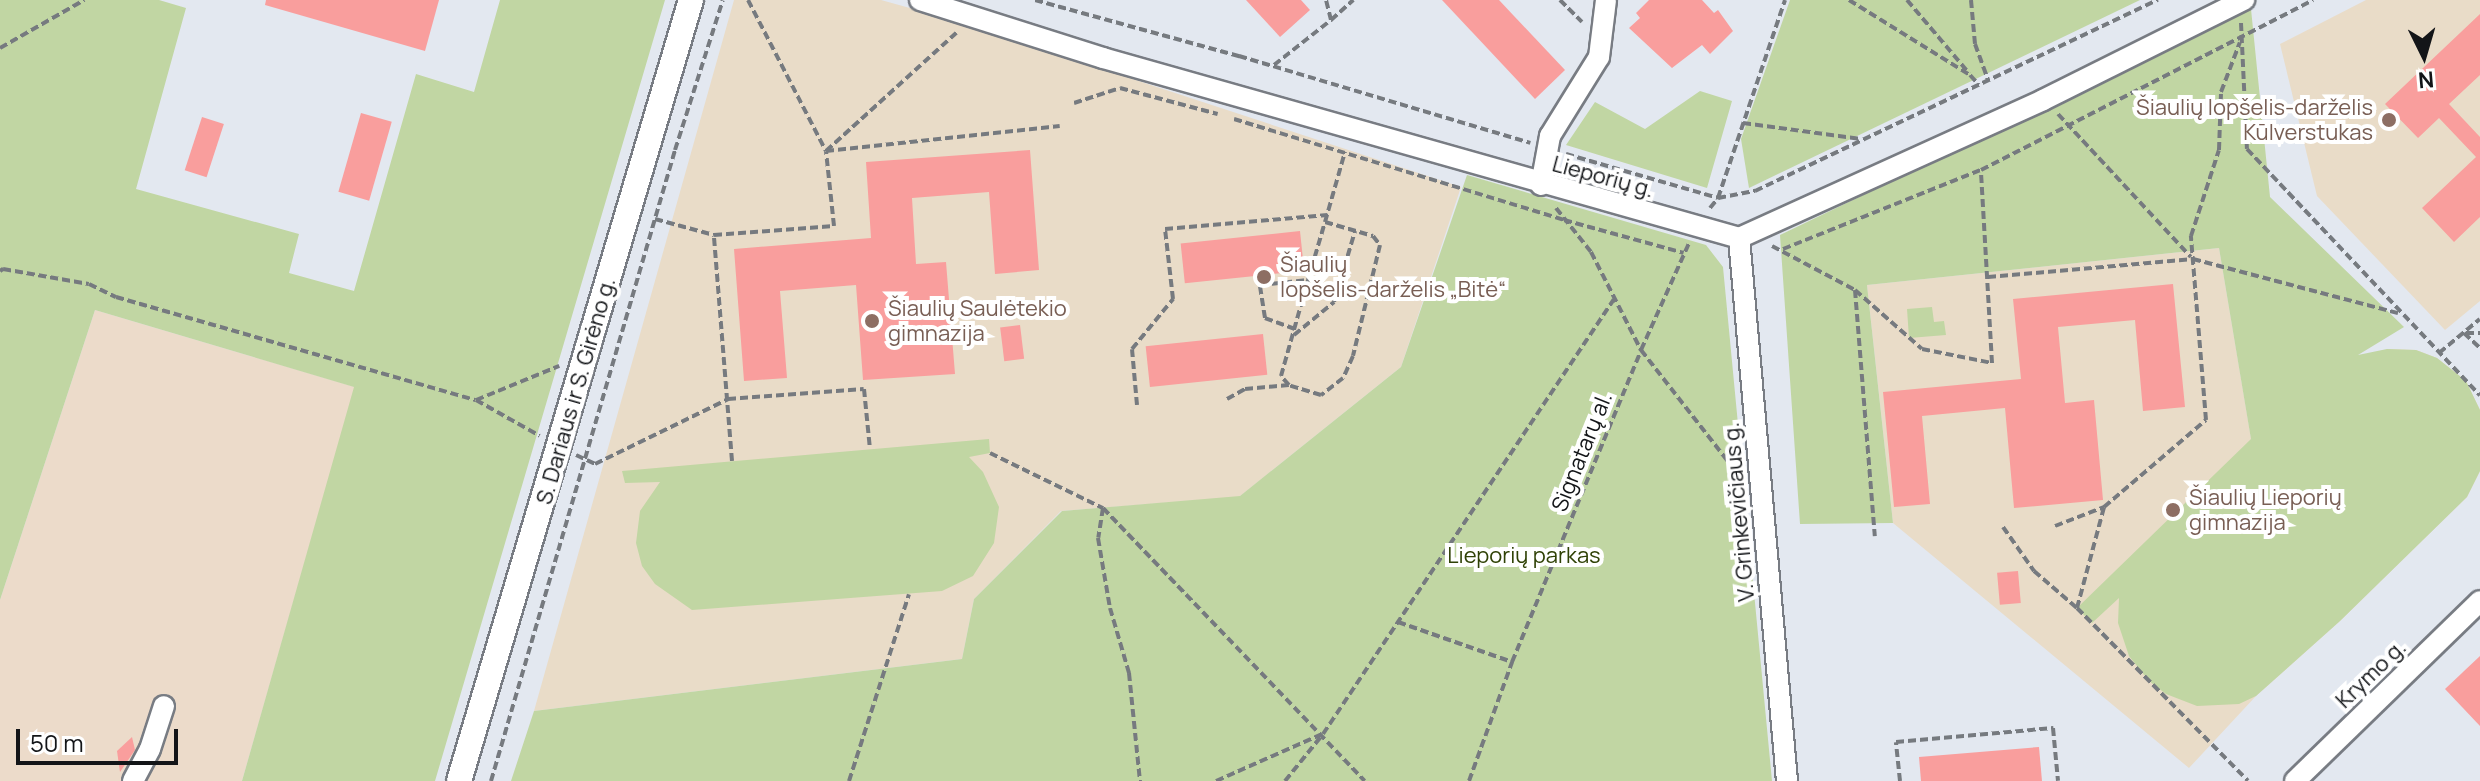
<!DOCTYPE html>
<html>
<head>
<meta charset="utf-8">
<style>
  body { margin:0 }
  #map { position:relative; width:2480px; height:781px; overflow:hidden; background:#e3e8f0; font-family:Manrope,sans-serif }
  div>[style] { position:absolute }
  .commercial>* { inset:0; background:#ecdbca }
  .education>* { inset:0; background:#e9dcc8 }
  .green>* { inset:0; background:#c1d6a3 }
  .building>* { inset:0; background:#f99e9d; transform-origin:0 0 }
  .path>* { height:4px; margin-top:-2px; transform-origin:0; background:repeating-linear-gradient(90deg,#767a7f 0 8px,transparent 0 12px) }
  .roads { filter:drop-shadow(2px 0 #787c83) drop-shadow(-2px 0 #787c83) drop-shadow(0 2px #787c83) drop-shadow(0 -2px #787c83) }
  .minor>* { height:20px; margin:-10px; padding:0 10px; transform-origin:10px; border-radius:10px; background:#fff }
  .tertiary>* { height:24px; margin:-12px; padding:0 12px; transform-origin:12px; border-radius:12px; background:#fff }
  .dots>* { width:22px; height:22px; translate:-50% -50%; box-sizing:border-box; border:4px solid #fff; border-radius:50% }
  span { translate:-50% -50%; white-space:nowrap; text-align:center; line-height:1.15; -webkit-text-stroke:8px #fff; paint-order:stroke }
  .education-label { font-size:22px; color:#785e54 }
  .right { translate:-100% -50%; text-align:right }
  .left { translate:0 -50%; text-align:left }
  .street-label { font-size:22px; color:#131518 }
  .park-label { font-size:22px; color:#2f4105 }
  .north { position:absolute; left:2384px; top:16px; width:80px; height:80px; -webkit-text-stroke:6px #fff; paint-order:stroke; rotate:175deg; font-size:22px; font-weight:700; line-height:32px; text-align:center; color:#131518 }
  .north::after { content:''; display:block; margin:auto; width:28px; height:36px; background:#131518; clip-path:polygon(50% 0,100% 100%,50% 72%,0 100%) }
  .scale { position:absolute; left:16px; top:729px; width:162px; height:36px; box-sizing:border-box; border:4px solid #131518; border-top:0; padding-left:10px; font-size:24px; line-height:28px; white-space:nowrap; color:#131518; -webkit-text-stroke:6px #fff; paint-order:stroke }
</style>
</head>
<body>
<div id="map">
  <div class="commercial">
    <i style="clip-path:polygon(95px 310px,355px 387px,242px 781px,0 781px,0 600px)"></i>
  </div>
  <div class="education">
    <i style="clip-path:polygon(734px 0,881px 0,953px 20px,1461px 187px,1401px 367px,1239px 497px,1061px 511px,974px 599px,962px 659px,534px 711px)"></i>
    <i style="clip-path:polygon(2366px 0,2480px 0,2480px 301px,2445px 330px,2317px 196px,2280px 44px)"></i>
    <i style="clip-path:polygon(2219px 248px,2251px 438px,2387px 349px,2416px 350px,2437px 358px,2466px 381px,2480px 410px,2480px 471px,2467px 497px,2340px 621px,2256px 696px,2189px 768px,1893px 523px,1867px 285px)"></i>
  </div>
  <div class="green">
    <i style="clip-path:polygon(0 0,159px 0,186px 8px,136px 189px,299px 234px,289px 273px,354px 291px,416px 74px,474px 92px,500px 0,665px 0,435px 781px,242px 781px,354px 387px,95px 310px,0 600px)"></i>
    <i style="clip-path:polygon(1790px 0,2140px 0,1749px 188px,1741px 139px)"></i>
    <i style="clip-path:polygon(2251px 9px,2270px 197px,2404px 327px,2358px 355px,2387px 349px,2416px 350px,2437px 358px,2466px 381px,2480px 410px,2480px 471px,2467px 497px,2340px 621px,2256px 696px,2239px 704px,2197px 706px,2166px 694px,2149px 681px,2129px 656px,2118px 623px,2119px 598px,2092px 623px,2077px 608px,2251px 439px,2219px 248px,1867px 285px,1893px 523px,1800px 524px,1780px 235px)"></i>
    <i style="clip-path:polygon(1700px 91px,1732px 101px,1707px 188px,1566px 145px,1595px 102px,1645px 129px)"></i>
    <i style="clip-path:polygon(1467px 175px,1706px 245px,1723px 267px,1772px 781px,511px 781px,534px 711px,962px 659px,974px 599px,1062px 511px,1240px 496px,1401px 367px)"></i>
    <i style="clip-path:polygon(1932px 307px,1934px 322px,1944px 321px,1946px 335px,1909px 338px,1907px 309px)"></i>
    <i style="clip-path:polygon(989px 439px,990px 453px,969px 457px,983px 472px,999px 507px,994px 543px,973px 576px,942px 591px,692px 610px,655px 584px,642px 566px,636px 543px,640px 511px,660px 482px,625px 483px,622px 471px)"></i>
  </div>
  <div class="building">
    <i style="clip-path:polygon(266px 0,439px 0,425px 51px,265px 5px)"></i>
    <i style="clip-path:polygon(1246px 0,1301px 0,1310px 10px,1280px 37px)"></i>
    <i style="clip-path:polygon(1442px 0,1499px 0,1565px 70px,1535px 99px)"></i>
    <i style="clip-path:polygon(1649px 0,1702px 0,1714px 13px,1718px 10px,1733px 31px,1710px 54px,1702px 45px,1672px 68px,1629px 28px,1640px 18px,1636px 13px)"></i>
    <i style="clip-path:polygon(2480px 14px,2480px 75px,2449px 104px,2480px 137px,2480px 217px,2454px 242px,2422px 208px,2476px 157px,2439px 118px,2418px 138px,2385px 104px)"></i>
    <i style="left:361px;top:113px;width:32px;height:82px;rotate:16deg"></i>
    <i style="left:202px;top:117px;width:23px;height:56px;rotate:18deg"></i>
    <i style="clip-path:polygon(1030px 150px,1039px 270px,995px 274px,989px 192px,912px 198px,916px 264px,946px 262px,955px 374px,863px 380px,856px 285px,780px 291px,787px 378px,744px 381px,734px 249px,871px 238px,866px 162px)"></i>
    <i style="left:1300px;top:231px;width:40px;height:120px;rotate:84deg"></i>
    <i style="clip-path:polygon(2173px 284px,2185px 407px,2143px 411px,2135px 320px,2058px 327px,2065px 403px,2094px 400px,2103px 500px,2014px 508px,2005px 408px,1922px 416px,1930px 504px,1894px 507px,1883px 392px,2021px 379px,2013px 299px)"></i>
    <i style="left:1020px;top:325px;width:34px;height:20px;rotate:83deg"></i>
    <i style="left:1263px;top:334px;width:41px;height:118px;rotate:84deg"></i>
    <i style="left:2018px;top:571px;width:32px;height:21px;rotate:85deg"></i>
    <i style="clip-path:polygon(2480px 656px,2480px 726px,2445px 689px)"></i>
    <i style="clip-path:polygon(132px 737px,135px 750px,120px 772px,117px 751px)"></i>
    <i style="clip-path:polygon(2039px 747px,2042px 781px,1921px 781px,1919px 757px)"></i>
  </div>
  <div class="path">
    <i style="left:748px;top:0;width:170px;rotate:62.7deg"></i>
    <i style="left:826px;top:151px;width:176px;rotate:-42.2deg"></i>
    <i style="left:1035px;top:0;width:212px;rotate:15.4deg"></i>
    <i style="left:1239px;top:56px;width:304px;rotate:16.6deg"></i>
    <i style="left:1560px;top:0;width:31px;rotate:45deg"></i>
    <i style="left:1849px;top:0;width:142px;rotate:31.8deg"></i>
    <i style="left:1970px;top:75px;width:13px;rotate:48deg"></i>
    <i style="left:1907px;top:0;width:96px;rotate:49.7deg"></i>
    <i style="left:1971px;top:0;width:44px;rotate:84.8deg"></i>
    <i style="left:1975px;top:44px;width:38px;rotate:70deg"></i>
    <i style="left:1331px;top:20px;width:30px;rotate:-42deg"></i>
    <i style="left:2241px;top:23px;width:126px;rotate:87.3deg"></i>
    <i style="left:2247px;top:149px;width:339px;rotate:46.6deg"></i>
    <i style="left:0;top:48px;width:97px;rotate:-29.7deg"></i>
    <i style="left:1274px;top:65px;width:73px;rotate:-38.3deg"></i>
    <i style="left:1331px;top:20px;width:21px;rotate:-104deg"></i>
    <i style="left:1074px;top:103px;width:48px;rotate:-18.1deg"></i>
    <i style="left:1120px;top:88px;width:101px;rotate:14.9deg"></i>
    <i style="left:2058px;top:114px;width:195px;rotate:47.1deg"></i>
    <i style="left:1234px;top:119px;width:345px;rotate:17deg"></i>
    <i style="left:1564px;top:220px;width:124px;rotate:15.4deg"></i>
    <i style="left:1743px;top:123px;width:119px;rotate:7.7deg"></i>
    <i style="left:1566px;top:154px;width:158px;rotate:16.1deg"></i>
    <i style="left:1718px;top:198px;width:38px;rotate:-11deg"></i>
    <i style="left:1755px;top:191px;width:446px;rotate:-25.4deg"></i>
    <i style="left:1556px;top:208px;width:56px;rotate:51.5deg"></i>
    <i style="left:1591px;top:252px;width:110px;rotate:63deg"></i>
    <i style="left:1641px;top:350px;width:157px;rotate:52deg"></i>
    <i style="left:1710px;top:208px;width:13px;rotate:-51deg"></i>
    <i style="left:1718px;top:198px;width:209px;rotate:-71.3deg"></i>
    <i style="left:655px;top:219px;width:61px;rotate:15.2deg"></i>
    <i style="left:1325px;top:222px;width:50px;rotate:16.3deg"></i>
    <i style="left:1373px;top:236px;width:11px;rotate:52deg"></i>
    <i style="left:1380px;top:245px;width:114px;rotate:103.7deg"></i>
    <i style="left:1353px;top:356px;width:24px;rotate:114deg"></i>
    <i style="left:1343px;top:378px;width:28px;rotate:142deg"></i>
    <i style="left:1321px;top:395px;width:34px;rotate:-163deg"></i>
    <i style="left:1289px;top:385px;width:12px;rotate:-132deg"></i>
    <i style="left:1281px;top:376px;width:100px;rotate:-74.3deg"></i>
    <i style="left:1308px;top:280px;width:60px;rotate:-73.7deg"></i>
    <i style="left:1325px;top:222px;width:73px;rotate:-74.1deg"></i>
    <i style="left:1772px;top:246px;width:94px;rotate:27.9deg"></i>
    <i style="left:1855px;top:290px;width:89px;rotate:41.4deg"></i>
    <i style="left:1922px;top:349px;width:71px;rotate:11.3deg"></i>
    <i style="left:1992px;top:363px;width:192px;rotate:-93.3deg"></i>
    <i style="left:1783px;top:249px;width:213px;rotate:-21.8deg"></i>
    <i style="left:1981px;top:170px;width:373px;rotate:-27.1deg"></i>
    <i style="left:0;top:271px;width:4px;rotate:-34deg"></i>
    <i style="left:3px;top:269px;width:87px;rotate:9.9deg"></i>
    <i style="left:89px;top:284px;width:30px;rotate:26deg"></i>
    <i style="left:116px;top:297px;width:374px;rotate:16deg"></i>
    <i style="left:476px;top:400px;width:73px;rotate:29.4deg"></i>
    <i style="left:1988px;top:277px;width:206px;rotate:-5deg"></i>
    <i style="left:2193px;top:259px;width:212px;rotate:14.8deg"></i>
    <i style="left:1339px;top:283px;width:32px;rotate:16deg"></i>
    <i style="left:1855px;top:290px;width:247px;rotate:85.4deg"></i>
    <i style="left:1295px;top:329px;width:32px;rotate:-160deg"></i>
    <i style="left:1265px;top:318px;width:33px;rotate:-99deg"></i>
    <i style="left:1260px;top:285px;width:48px;rotate:-5.9deg"></i>
    <i style="left:2464px;top:333px;width:22px;rotate:43deg"></i>
    <i style="left:2466px;top:333px;width:14px"></i>
    <i style="left:1294px;top:335px;width:52px;rotate:-39.5deg"></i>
    <i style="left:1334px;top:302px;width:74px;rotate:-73.5deg"></i>
    <i style="left:2439px;top:353px;width:53px;rotate:-39.7deg"></i>
    <i style="left:1227px;top:399px;width:21px;rotate:-29deg"></i>
    <i style="left:1245px;top:389px;width:44px;rotate:-5.2deg"></i>
    <i style="left:476px;top:400px;width:90px;rotate:-22.3deg"></i>
    <i style="left:1137px;top:405px;width:56px;rotate:-95.1deg"></i>
    <i style="left:1132px;top:349px;width:65px;rotate:-50.6deg"></i>
    <i style="left:1173px;top:299px;width:70px;rotate:-96.5deg"></i>
    <i style="left:1165px;top:229px;width:163px;rotate:-4.9deg"></i>
    <i style="left:990px;top:453px;width:126px;rotate:26deg"></i>
    <i style="left:1103px;top:508px;width:378px;rotate:46.2deg"></i>
    <i style="left:576px;top:455px;width:21px;rotate:25deg"></i>
    <i style="left:595px;top:464px;width:148px;rotate:-26deg"></i>
    <i style="left:728px;top:399px;width:136px;rotate:-4.2deg"></i>
    <i style="left:864px;top:389px;width:60px;rotate:84.3deg"></i>
    <i style="left:732px;top:461px;width:227px;rotate:-94.6deg"></i>
    <i style="left:714px;top:235px;width:120px;rotate:-4.3deg"></i>
    <i style="left:834px;top:226px;width:75px;rotate:-96.1deg"></i>
    <i style="left:826px;top:151px;width:235px;rotate:-6.1deg"></i>
    <i style="left:1103px;top:508px;width:30px;rotate:99deg"></i>
    <i style="left:1098px;top:538px;width:71px;rotate:80.3deg"></i>
    <i style="left:1110px;top:608px;width:68px;rotate:73.7deg"></i>
    <i style="left:1129px;top:673px;width:109px;rotate:84.2deg"></i>
    <i style="left:2055px;top:526px;width:53px;rotate:-21.2deg"></i>
    <i style="left:2104px;top:507px;width:134px;rotate:-40.5deg"></i>
    <i style="left:2206px;top:420px;width:185px;rotate:-94.7deg"></i>
    <i style="left:2191px;top:236px;width:90px;rotate:-72deg"></i>
    <i style="left:2219px;top:150px;width:58px;rotate:-88deg"></i>
    <i style="left:2221px;top:92px;width:53px;rotate:-69.2deg"></i>
    <i style="left:2003px;top:527px;width:54px;rotate:54.8deg"></i>
    <i style="left:2034px;top:571px;width:57px;rotate:40.7deg"></i>
    <i style="left:2077px;top:608px;width:243px;rotate:45.3deg"></i>
    <i style="left:2077px;top:608px;width:105px;rotate:-75deg"></i>
    <i style="left:1398px;top:622px;width:121px;rotate:19.3deg"></i>
    <i style="left:491px;top:781px;width:657px;rotate:-73.74deg"></i>
    <i style="left:675px;top:150px;width:157px;rotate:-72.3deg"></i>
    <i style="left:849px;top:781px;width:196px;rotate:-72.2deg"></i>
    <i style="left:1216px;top:781px;width:114px;rotate:-23.9deg"></i>
    <i style="left:1285px;top:781px;width:60px;rotate:-51deg"></i>
    <i style="left:1323px;top:734px;width:523px;rotate:-56.22deg"></i>
    <i style="left:1469px;top:781px;width:127px;rotate:-70.1deg"></i>
    <i style="left:1512px;top:662px;width:338px;rotate:-67.5deg"></i>
    <i style="left:1641px;top:350px;width:117px;rotate:-65.8deg"></i>
    <i style="left:1900px;top:781px;width:39px;rotate:-96deg"></i>
    <i style="left:1896px;top:742px;width:158px;rotate:-5.1deg"></i>
    <i style="left:2053px;top:728px;width:53px;rotate:84.6deg"></i>
  </div>
  <div class="roads">
    <div class="minor">
      <i style="left:920px;top:0;width:192px;rotate:17.6deg"></i>
      <i style="left:1103px;top:58px;width:661px;rotate:15.8deg"></i>
      <i style="left:1739px;top:238px;width:334px;rotate:-24.4deg"></i>
      <i style="left:2043px;top:100px;width:225px;rotate:-26.5deg"></i>
      <i style="left:1541px;top:185px;width:50px;rotate:-79.6deg"></i>
      <i style="left:1550px;top:136px;width:93px;rotate:-58.2deg"></i>
      <i style="left:1599px;top:57px;width:57px;rotate:-83deg"></i>
      <i style="left:1739px;top:238px;width:545px;rotate:84.95deg"></i>
      <i style="left:133px;top:781px;width:36px;rotate:-62deg"></i>
      <i style="left:150px;top:749px;width:45px;rotate:-72deg"></i>
      <i style="left:2295px;top:781px;width:258px;rotate:-44.2deg"></i>
    </div>
    <div class="tertiary">
      <i style="left:459px;top:781px;width:815px;rotate:-73.46deg"></i>
    </div>
  </div>
  <div class="dots">
    <i style="left:2389px;top:120px;background:#8d6e63"></i>
    <i style="left:1264px;top:277px;background:#8d6e63"></i>
    <i style="left:872px;top:321px;background:#8d6e63"></i>
    <i style="left:2173px;top:510px;background:#8d6e63"></i>
  </div>
  <div class="education-label">
    <span class="right" style="left:2373px;top:120px">Šiaulių lopšelis-darželis<br>Kūlverstukas</span>
    <span class="left" style="left:1280px;top:277px">Šiaulių<br>lopšelis-darželis „Bitė“</span>
    <span class="left" style="left:888px;top:321px">Šiaulių Saulėtekio<br>gimnazija</span>
    <span class="left" style="left:2189px;top:510px">Šiaulių Lieporių<br>gimnazija</span>
  </div>
  <div class="street-label">
    <span style="left:1603px;top:177px;rotate:15deg">Lieporių g.</span>
    <span style="left:576px;top:391px;rotate:-74deg">S. Dariaus ir S. Girėno g.</span>
    <span style="left:1582px;top:452px;rotate:-68deg">Signatarų al.</span>
    <span style="left:1739px;top:512px;rotate:-95deg">V. Grinkevičiaus g.</span>
    <span style="left:2371px;top:674px;rotate:-44deg">Krymo g.</span>
  </div>
  <div class="park-label">
    <span style="left:1524px;top:556px">Lieporių parkas</span>
  </div>
  <div class="north">N</div>
  <div class="scale">50 m</div>
</div>
</body>
</html>
